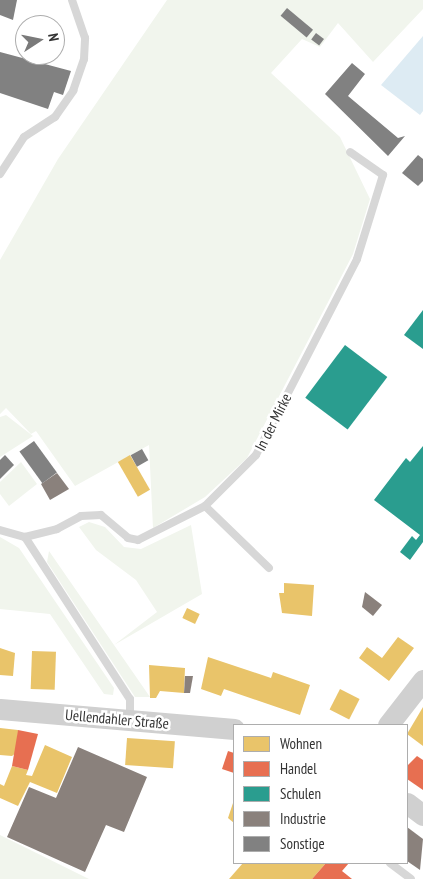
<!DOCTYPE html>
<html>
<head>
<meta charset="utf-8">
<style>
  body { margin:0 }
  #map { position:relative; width:423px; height:879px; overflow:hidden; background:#fff; font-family:"PT Sans Narrow",sans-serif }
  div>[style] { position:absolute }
  .green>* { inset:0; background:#f1f5ed }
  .water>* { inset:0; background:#ddebf3 }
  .homes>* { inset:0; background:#e9c46a; transform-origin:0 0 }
  .shops>* { inset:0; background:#e76f51 }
  .schools>* { inset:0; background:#2a9d8f; transform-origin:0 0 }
  .industry>* { inset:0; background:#8a817c }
  .building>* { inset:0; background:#818181; transform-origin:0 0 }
  .lane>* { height:8px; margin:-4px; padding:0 4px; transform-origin:4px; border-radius:4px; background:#d7d7d7 }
  .secondary>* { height:21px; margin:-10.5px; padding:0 10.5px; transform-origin:10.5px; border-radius:10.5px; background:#d0d0d0 }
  span { translate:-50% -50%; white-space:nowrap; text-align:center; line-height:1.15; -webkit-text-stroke:5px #fff; paint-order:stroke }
  .street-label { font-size:15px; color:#333 }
  .legend { position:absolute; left:233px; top:724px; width:175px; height:140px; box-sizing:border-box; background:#fff; border:1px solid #adadad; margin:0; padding:6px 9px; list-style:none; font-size:15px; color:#333 }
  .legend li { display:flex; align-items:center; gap:10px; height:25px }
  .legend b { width:25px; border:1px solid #adadad }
  .north { position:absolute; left:15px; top:15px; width:50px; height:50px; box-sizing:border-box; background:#fff; border:1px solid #adadad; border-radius:50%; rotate:79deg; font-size:14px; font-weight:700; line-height:20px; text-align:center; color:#333 }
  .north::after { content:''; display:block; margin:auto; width:18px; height:22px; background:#7a7a7a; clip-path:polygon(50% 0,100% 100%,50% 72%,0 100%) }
</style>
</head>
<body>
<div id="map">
  <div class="green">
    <i style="clip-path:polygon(167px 0,423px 0,423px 9px,373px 62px,338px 23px,320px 47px,302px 39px,271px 73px,340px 137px,370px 199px,353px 254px,247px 458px,205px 497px,153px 528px,149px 445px,75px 486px,36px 431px,31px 434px,6px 408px,0 414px,0 260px,58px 159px)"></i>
    <i style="clip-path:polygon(6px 415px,33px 436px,0 457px,0 417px)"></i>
    <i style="clip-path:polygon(21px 462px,37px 484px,9px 506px,0 494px,0 482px)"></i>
    <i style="clip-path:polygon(89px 522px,105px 527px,124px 547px,141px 549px,191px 525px,202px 594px,114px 645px,150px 697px,135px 697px,47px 562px,49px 551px,114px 645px,157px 612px,136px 580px,96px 550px,79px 527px)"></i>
    <i style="clip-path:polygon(0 537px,19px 548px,114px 688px,113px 695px,104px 694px,50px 614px,0 609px)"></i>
    <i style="clip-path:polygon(0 835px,89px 879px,0 879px)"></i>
  </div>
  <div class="water">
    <i style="clip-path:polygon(423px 36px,423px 111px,420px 115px,381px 85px)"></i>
  </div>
  <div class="homes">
    <i style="left:130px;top:455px;width:40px;height:14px;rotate:60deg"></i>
    <i style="clip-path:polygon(284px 583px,314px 585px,312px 616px,282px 613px,279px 593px,284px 593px)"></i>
    <i style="left:187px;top:608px;width:14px;height:11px;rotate:25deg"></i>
    <i style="clip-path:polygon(398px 637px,414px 648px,389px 681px,359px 658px,367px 647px,382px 658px)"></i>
    <i style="clip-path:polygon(0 648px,15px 653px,13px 676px,0 675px)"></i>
    <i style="left:32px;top:651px;width:24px;height:38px;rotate:2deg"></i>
    <i style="clip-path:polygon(208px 657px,271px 678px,273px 672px,310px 685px,300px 715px,224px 689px,221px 696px,201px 689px)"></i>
    <i style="clip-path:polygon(149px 665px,185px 668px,184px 693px,160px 691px,156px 698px,150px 698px)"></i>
    <i style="left:340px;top:689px;width:22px;height:23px;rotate:27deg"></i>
    <i style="clip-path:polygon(423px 707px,423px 746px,407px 734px)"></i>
    <i style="clip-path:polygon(0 728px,18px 730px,17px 752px,12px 756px,0 755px)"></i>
    <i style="left:127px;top:738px;width:48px;height:27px;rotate:4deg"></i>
    <i style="clip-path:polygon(45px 745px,72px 757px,57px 793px,30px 782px,18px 806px,0 798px,0 784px,4px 786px,12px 766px,28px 770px,26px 775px,32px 776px)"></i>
    <i style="clip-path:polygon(234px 800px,234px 823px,228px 818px)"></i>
    <i style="clip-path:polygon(243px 863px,326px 863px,312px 879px,229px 879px)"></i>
  </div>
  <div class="shops">
    <i style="clip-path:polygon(18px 730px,38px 734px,28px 770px,12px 766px)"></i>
    <i style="clip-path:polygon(228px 751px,234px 753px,234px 773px,222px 769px)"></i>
    <i style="clip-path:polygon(417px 756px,423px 760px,423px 790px,407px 779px,407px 766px)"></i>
    <i style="clip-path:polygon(326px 863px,349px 863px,342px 871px,352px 879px,312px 879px)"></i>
  </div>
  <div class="schools">
    <i style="clip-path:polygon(423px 310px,423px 349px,404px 335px)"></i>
    <i style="left:345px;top:345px;width:53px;height:66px;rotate:37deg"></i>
    <i style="clip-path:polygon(423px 446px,423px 542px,410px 560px,400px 552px,412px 536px,416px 540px,420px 535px,374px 500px,406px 458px,410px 462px)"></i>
  </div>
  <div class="industry">
    <i style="clip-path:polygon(57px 473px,69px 489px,50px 500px,41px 484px)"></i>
    <i style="clip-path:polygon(365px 592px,382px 605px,373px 616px,362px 607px)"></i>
    <i style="clip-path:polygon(185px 676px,193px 676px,190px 693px,184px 693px)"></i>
    <i style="clip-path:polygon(78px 747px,147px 777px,124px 832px,106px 825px,85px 872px,7px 837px,29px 787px,56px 798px)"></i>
    <i style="clip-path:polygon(407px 827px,423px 839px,420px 870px,407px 861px)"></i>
  </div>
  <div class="building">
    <i style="clip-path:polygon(0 0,17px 0,13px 20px,0 15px)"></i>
    <i style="left:287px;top:8px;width:34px;height:10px;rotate:40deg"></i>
    <i style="left:316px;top:33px;width:10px;height:8px;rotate:37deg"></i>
    <i style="clip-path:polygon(0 52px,71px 71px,63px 95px,54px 92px,48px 109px,0 93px)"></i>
    <i style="clip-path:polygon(352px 63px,365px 74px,348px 96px,398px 138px,405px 136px,388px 156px,325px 94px)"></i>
    <i style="clip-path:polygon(418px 155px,423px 159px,423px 181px,418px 186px,402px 173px)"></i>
    <i style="left:34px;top:441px;width:39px;height:18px;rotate:54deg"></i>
    <i style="left:142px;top:449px;width:13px;height:13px;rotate:61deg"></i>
    <i style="clip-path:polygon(5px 455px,14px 465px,0 479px,0 460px)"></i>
  </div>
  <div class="lane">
    <i style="left:0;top:174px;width:44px;rotate:-57deg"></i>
    <i style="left:24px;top:137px;width:37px;rotate:-33deg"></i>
    <i style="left:55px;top:117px;width:32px;rotate:-55deg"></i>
    <i style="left:73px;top:91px;width:34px;rotate:-71deg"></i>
    <i style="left:84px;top:59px;width:21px;rotate:-87deg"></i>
    <i style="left:85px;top:38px;width:40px;rotate:-108.9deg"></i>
    <i style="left:205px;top:506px;width:89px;rotate:44.1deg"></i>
    <i style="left:0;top:530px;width:26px;rotate:16deg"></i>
    <i style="left:25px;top:537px;width:33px;rotate:-14deg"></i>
    <i style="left:57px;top:529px;width:27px;rotate:-28deg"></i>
    <i style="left:81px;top:516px;width:20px;rotate:-3deg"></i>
    <i style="left:101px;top:515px;width:35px;rotate:40deg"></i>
    <i style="left:128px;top:538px;width:10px;rotate:11deg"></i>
    <i style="left:138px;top:540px;width:75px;rotate:-26.9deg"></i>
    <i style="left:205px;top:506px;width:72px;rotate:-45deg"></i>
    <i style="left:256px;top:455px;width:220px;rotate:-62.7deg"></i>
    <i style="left:357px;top:259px;width:88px;rotate:-72.8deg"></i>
    <i style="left:383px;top:175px;width:40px;rotate:-145.1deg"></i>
    <i style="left:25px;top:537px;width:193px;rotate:57.1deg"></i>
    <i style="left:130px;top:699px;width:20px;rotate:90deg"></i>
    <i style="left:390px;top:863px;width:26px;rotate:37deg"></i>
  </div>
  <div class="secondary">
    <i style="left:0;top:709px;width:235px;rotate:4.9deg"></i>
    <i style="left:388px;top:725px;width:57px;rotate:-52.1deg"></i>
    <i style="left:407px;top:803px;width:20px;rotate:37deg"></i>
  </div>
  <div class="street-label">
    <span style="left:273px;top:422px;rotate:-63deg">In der Mirke</span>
    <span style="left:117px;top:719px;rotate:5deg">Uellendahler Straße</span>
  </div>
  <ul class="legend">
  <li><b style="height:14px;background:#e9c46a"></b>Wohnen</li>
  <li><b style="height:14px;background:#e76f51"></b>Handel</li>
  <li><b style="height:14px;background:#2a9d8f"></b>Schulen</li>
  <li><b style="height:14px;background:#8a817c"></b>Industrie</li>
  <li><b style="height:14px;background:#818181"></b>Sonstige</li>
  </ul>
  <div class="north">N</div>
</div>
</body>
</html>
